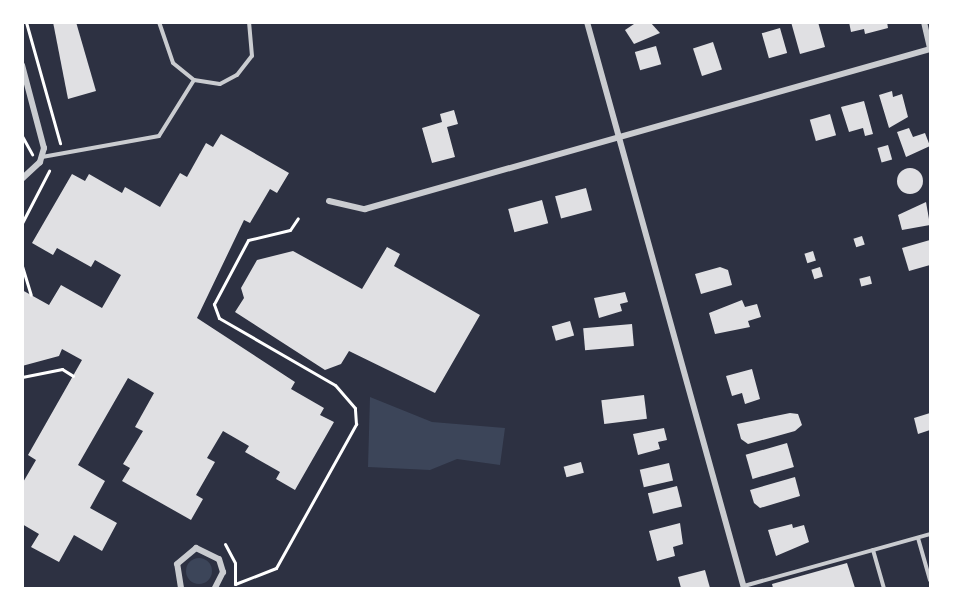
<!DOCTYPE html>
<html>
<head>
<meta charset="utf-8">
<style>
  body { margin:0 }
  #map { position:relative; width:953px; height:611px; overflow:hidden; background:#2d3142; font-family:Karla,sans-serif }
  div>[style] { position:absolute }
  .green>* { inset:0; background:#3c4559 }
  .round { border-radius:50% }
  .building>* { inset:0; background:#e0e0e3; transform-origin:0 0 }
  .path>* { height:3px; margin:-1.5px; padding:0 1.5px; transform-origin:1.5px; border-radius:1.5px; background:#fff }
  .service>* { height:4px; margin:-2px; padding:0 2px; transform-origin:2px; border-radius:2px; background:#caccd0 }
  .minor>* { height:6px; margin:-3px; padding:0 3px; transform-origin:3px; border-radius:3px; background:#caccd0 }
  span { translate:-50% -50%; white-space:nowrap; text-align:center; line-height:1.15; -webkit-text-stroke:5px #fff; paint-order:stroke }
  .frame { position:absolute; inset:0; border:24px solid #fff; pointer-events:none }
</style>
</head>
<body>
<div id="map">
  <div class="green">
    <i style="clip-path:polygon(370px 397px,432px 422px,505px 428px,500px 465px,457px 459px,430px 470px,368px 467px)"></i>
    <i class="round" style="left:186px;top:558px;width:26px;height:26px"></i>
  </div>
  <div class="building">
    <i style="clip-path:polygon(53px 22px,76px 22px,96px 91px,68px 99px)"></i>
    <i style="clip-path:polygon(637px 22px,650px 22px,660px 33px,634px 44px,625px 30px)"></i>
    <i style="clip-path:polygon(791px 22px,818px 22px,825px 47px,800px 54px)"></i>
    <i style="clip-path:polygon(849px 22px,887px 22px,888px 28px,865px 34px,864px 29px,851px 32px)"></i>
    <i style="left:780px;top:28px;width:26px;height:19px;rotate:74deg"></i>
    <i style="left:713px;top:42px;width:29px;height:21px;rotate:72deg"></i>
    <i style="left:656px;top:46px;width:19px;height:22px;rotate:74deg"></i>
    <i style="clip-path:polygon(892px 91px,893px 97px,902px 94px,908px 117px,889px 128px,879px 95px)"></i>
    <i style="clip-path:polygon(864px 101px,873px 134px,865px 136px,863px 128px,849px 132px,841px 107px)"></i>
    <i style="clip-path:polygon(454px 110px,458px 124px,447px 127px,455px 157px,432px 163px,422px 128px,442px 122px,440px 114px)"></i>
    <i style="left:830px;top:114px;width:22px;height:21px;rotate:74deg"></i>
    <i style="clip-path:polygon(909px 128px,913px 137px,925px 133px,930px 146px,906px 157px,897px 132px)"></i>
    <i style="clip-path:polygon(221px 134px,289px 173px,277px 193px,270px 189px,250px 223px,244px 220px,197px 318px,295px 382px,291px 389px,324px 408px,320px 415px,334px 422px,295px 490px,276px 479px,280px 472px,245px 452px,249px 446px,223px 431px,207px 458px,215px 462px,196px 495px,203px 499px,191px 520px,122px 481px,130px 468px,123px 464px,143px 431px,135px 427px,154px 393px,128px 378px,78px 465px,105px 481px,90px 508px,117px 523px,102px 551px,74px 535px,59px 562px,31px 547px,39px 534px,22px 524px,22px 484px,36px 460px,28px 455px,82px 360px,62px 349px,59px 356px,22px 366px,22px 290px,49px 305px,61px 285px,102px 308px,121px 275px,95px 260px,91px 267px,57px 248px,53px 255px,32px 243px,72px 174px,85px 181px,89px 174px,122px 193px,125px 187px,160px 207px,180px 173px,187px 177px,206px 143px,213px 147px)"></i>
    <i style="left:888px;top:145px;width:15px;height:11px;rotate:74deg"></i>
    <i class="round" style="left:897px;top:168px;width:26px;height:26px"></i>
    <i style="left:586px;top:188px;width:23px;height:32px;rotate:75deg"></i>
    <i style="left:542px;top:200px;width:24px;height:35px;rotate:75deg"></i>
    <i style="clip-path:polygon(926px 202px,930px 225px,902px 230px,898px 215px)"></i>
    <i style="left:862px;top:236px;width:9px;height:9px;rotate:72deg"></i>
    <i style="clip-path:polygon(930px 240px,930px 265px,909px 271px,902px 248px)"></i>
    <i style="clip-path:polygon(387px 247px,400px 254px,394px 266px,480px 315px,435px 393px,349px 351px,341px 364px,325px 370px,235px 312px,244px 298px,241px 288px,257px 260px,293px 251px,362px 289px)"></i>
    <i style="left:813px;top:251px;width:10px;height:9px;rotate:73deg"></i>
    <i style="clip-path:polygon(720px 267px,728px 270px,732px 285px,701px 294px,695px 274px)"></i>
    <i style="left:820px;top:267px;width:10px;height:9px;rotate:73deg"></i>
    <i style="left:870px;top:276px;width:8px;height:11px;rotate:76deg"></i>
    <i style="clip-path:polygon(625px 292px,628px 302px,620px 304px,622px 311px,599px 318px,594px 298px)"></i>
    <i style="clip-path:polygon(742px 300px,745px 307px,757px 304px,761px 317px,748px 321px,750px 327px,715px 334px,709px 313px)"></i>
    <i style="left:570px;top:321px;width:15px;height:19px;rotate:74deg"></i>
    <i style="left:632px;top:324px;width:22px;height:49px;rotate:85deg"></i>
    <i style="clip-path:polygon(752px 369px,760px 399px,745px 404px,742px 393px,732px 396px,726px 376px)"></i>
    <i style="left:644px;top:395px;width:24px;height:43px;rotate:83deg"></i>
    <i style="clip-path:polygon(790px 413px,798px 414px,802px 425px,795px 431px,748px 444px,741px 439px,737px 424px)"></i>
    <i style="clip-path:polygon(930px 413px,930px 430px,918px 434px,914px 418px)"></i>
    <i style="clip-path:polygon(664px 428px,667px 440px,658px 442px,660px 449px,638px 455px,633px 434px)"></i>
    <i style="left:787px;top:443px;width:25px;height:43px;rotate:74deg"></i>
    <i style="left:581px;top:462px;width:11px;height:18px;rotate:75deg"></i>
    <i style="left:669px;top:463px;width:18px;height:30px;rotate:77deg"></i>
    <i style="clip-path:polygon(795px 477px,800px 496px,760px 508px,754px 503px,750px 490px)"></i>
    <i style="left:677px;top:486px;width:21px;height:30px;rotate:76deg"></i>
    <i style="clip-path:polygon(680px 523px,683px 544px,673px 547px,675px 556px,657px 561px,649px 531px)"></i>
    <i style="clip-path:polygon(792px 524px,793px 528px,804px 525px,809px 542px,776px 556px,768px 530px)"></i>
    <i style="clip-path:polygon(847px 563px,855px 588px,773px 588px,772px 584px)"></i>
    <i style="clip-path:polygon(705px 570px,710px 588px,681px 588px,678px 577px)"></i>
  </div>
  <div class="path">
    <i style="left:26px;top:22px;width:126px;rotate:74.3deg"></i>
    <i style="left:22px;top:136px;width:21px;rotate:61deg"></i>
    <i style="left:22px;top:223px;width:59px;rotate:-62.6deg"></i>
    <i style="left:22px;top:266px;width:30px;rotate:73deg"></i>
    <i style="left:22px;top:377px;width:41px;rotate:-11.3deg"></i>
    <i style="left:62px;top:369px;width:13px;rotate:32deg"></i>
    <i style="left:225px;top:544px;width:21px;rotate:62deg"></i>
    <i style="left:235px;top:563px;width:21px;rotate:90deg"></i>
    <i style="left:235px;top:584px;width:44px;rotate:-21.3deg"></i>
    <i style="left:276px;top:568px;width:165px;rotate:-60.9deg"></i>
    <i style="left:356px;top:424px;width:16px;rotate:-94deg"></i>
    <i style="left:355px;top:408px;width:30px;rotate:-131deg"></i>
    <i style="left:335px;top:385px;width:134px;rotate:-150deg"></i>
    <i style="left:219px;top:318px;width:15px;rotate:-110deg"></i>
    <i style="left:214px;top:304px;width:72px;rotate:-62deg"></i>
    <i style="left:248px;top:240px;width:43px;rotate:-13.4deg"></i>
    <i style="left:290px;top:230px;width:14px;rotate:-56deg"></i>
  </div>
  <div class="service">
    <i style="left:159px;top:22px;width:43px;rotate:71.1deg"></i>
    <i style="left:173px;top:63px;width:27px;rotate:39deg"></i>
    <i style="left:194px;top:80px;width:26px;rotate:9deg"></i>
    <i style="left:220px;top:84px;width:19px;rotate:-28deg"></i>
    <i style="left:237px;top:75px;width:24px;rotate:-52deg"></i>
    <i style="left:252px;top:56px;width:34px;rotate:-95deg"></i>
    <i style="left:42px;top:157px;width:119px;rotate:-10.2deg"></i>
    <i style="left:159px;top:136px;width:66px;rotate:-58deg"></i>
    <i style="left:918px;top:538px;width:44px;rotate:74.1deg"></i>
    <i style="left:873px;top:550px;width:40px;rotate:74deg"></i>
    <i style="left:744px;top:586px;width:193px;rotate:-15.6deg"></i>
  </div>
  <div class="minor">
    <i style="left:587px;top:22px;width:587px;rotate:74.5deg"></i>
    <i style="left:924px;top:22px;width:26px;rotate:77deg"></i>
    <i style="left:22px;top:65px;width:86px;rotate:75.2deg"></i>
    <i style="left:44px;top:148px;width:15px;rotate:106deg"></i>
    <i style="left:40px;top:162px;width:25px;rotate:137deg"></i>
    <i style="left:329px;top:201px;width:37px;rotate:13deg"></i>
    <i style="left:365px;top:209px;width:587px;rotate:-15.81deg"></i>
    <i style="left:181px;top:588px;width:24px;rotate:-99deg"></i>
    <i style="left:177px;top:564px;width:25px;rotate:-40deg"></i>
    <i style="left:196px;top:548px;width:25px;rotate:26deg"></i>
    <i style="left:219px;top:559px;width:14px;rotate:73deg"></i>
    <i style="left:223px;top:572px;width:18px;rotate:117deg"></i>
  </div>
  <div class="frame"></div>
</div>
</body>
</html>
